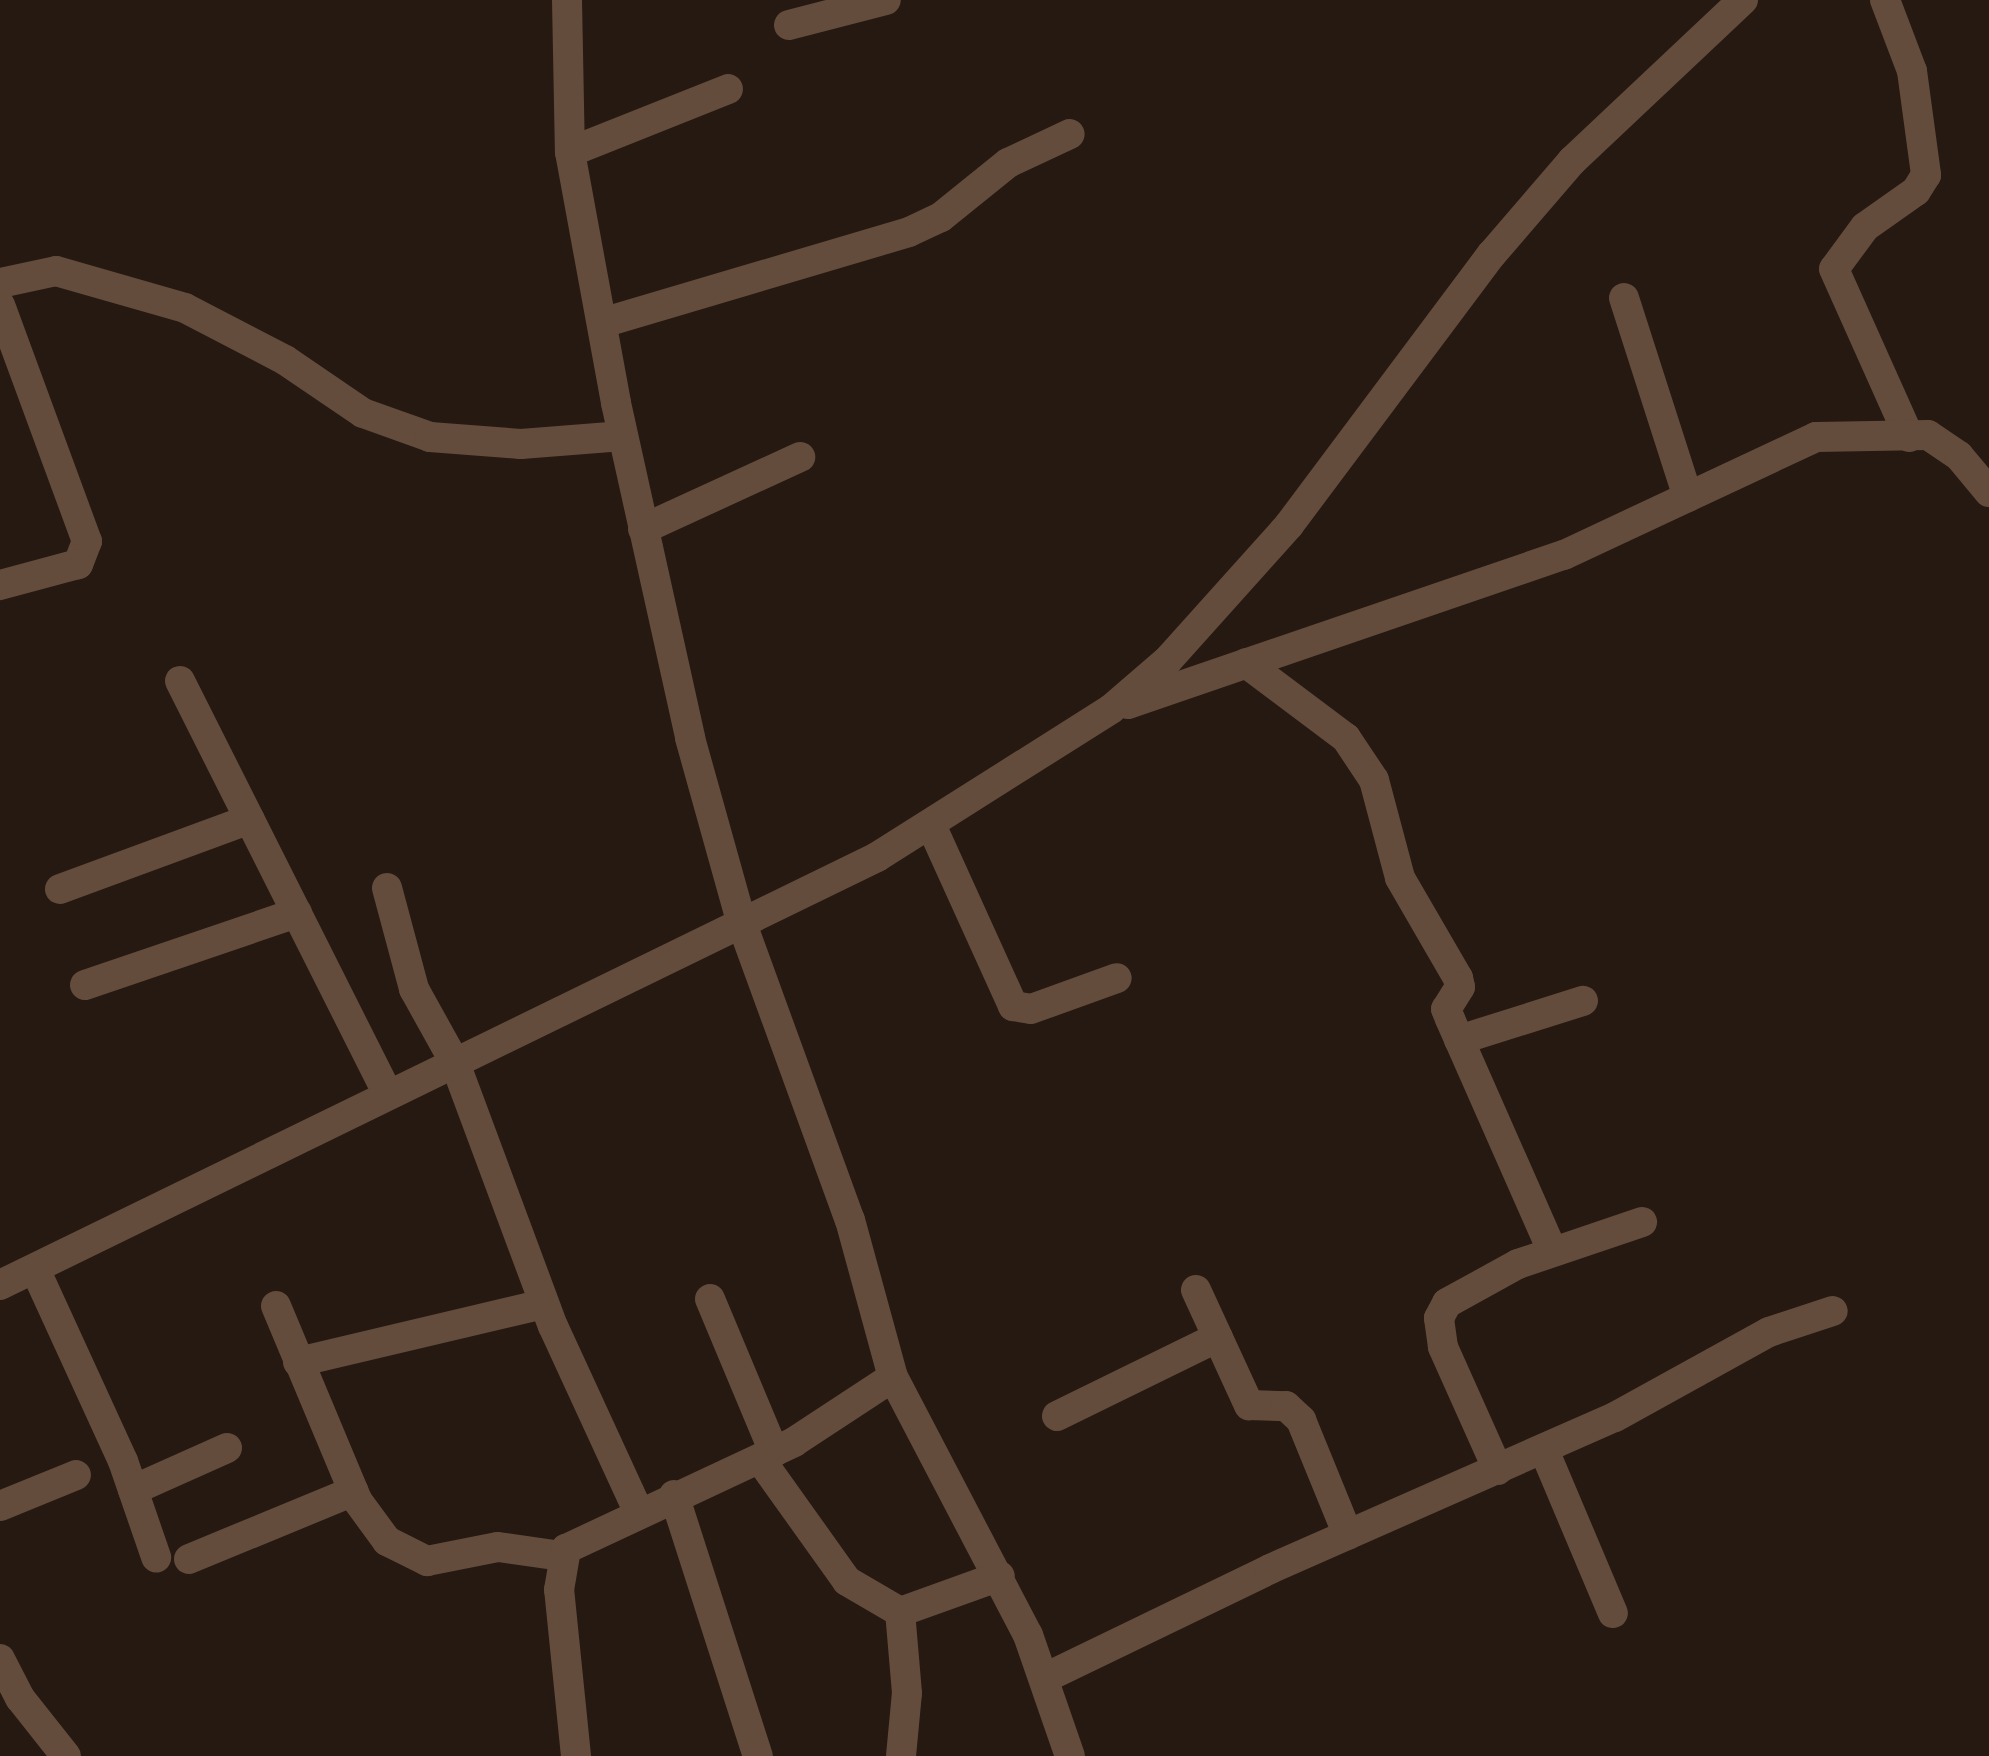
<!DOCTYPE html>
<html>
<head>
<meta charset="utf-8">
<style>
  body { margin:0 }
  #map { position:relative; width:1989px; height:1756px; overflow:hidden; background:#261911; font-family:"Fira Sans Condensed",sans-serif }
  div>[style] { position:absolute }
  .minor>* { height:30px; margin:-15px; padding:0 15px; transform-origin:15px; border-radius:15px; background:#644c3c }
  span { translate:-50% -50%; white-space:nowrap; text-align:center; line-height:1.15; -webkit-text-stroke:8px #261911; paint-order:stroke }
</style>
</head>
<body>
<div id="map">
  <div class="minor">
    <i style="left:567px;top:0;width:152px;rotate:88.9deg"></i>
    <i style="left:570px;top:152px;width:255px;rotate:79.6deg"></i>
    <i style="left:616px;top:403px;width:343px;rotate:77.5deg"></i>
    <i style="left:690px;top:738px;width:193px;rotate:74.4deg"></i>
    <i style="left:742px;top:924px;width:315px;rotate:70deg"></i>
    <i style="left:850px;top:1220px;width:163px;rotate:74.7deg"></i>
    <i style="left:893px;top:1377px;width:291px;rotate:62.4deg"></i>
    <i style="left:1028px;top:1635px;width:128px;rotate:70.9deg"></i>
    <i style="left:1885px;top:0;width:76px;rotate:69.2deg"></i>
    <i style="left:1912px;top:71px;width:105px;rotate:82.3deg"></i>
    <i style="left:1926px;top:175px;width:19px;rotate:122deg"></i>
    <i style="left:1916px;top:191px;width:62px;rotate:144.8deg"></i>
    <i style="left:1865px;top:227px;width:52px;rotate:126.4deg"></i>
    <i style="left:1834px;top:269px;width:184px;rotate:65.9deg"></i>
    <i style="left:789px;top:25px;width:100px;rotate:-14.5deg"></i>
    <i style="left:570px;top:152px;width:170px;rotate:-21.7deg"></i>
    <i style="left:0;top:283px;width:57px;rotate:-12.1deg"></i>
    <i style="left:56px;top:271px;width:134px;rotate:16deg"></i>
    <i style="left:185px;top:308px;width:113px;rotate:27.5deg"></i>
    <i style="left:285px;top:360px;width:94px;rotate:34.2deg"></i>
    <i style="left:363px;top:413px;width:71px;rotate:19.7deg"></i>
    <i style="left:430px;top:437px;width:91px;rotate:4.4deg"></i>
    <i style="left:521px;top:444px;width:102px;rotate:-4.5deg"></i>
    <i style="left:1624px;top:298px;width:209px;rotate:72.2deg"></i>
    <i style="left:0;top:305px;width:252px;rotate:69.8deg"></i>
    <i style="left:87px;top:541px;width:25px;rotate:111deg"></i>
    <i style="left:78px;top:564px;width:81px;rotate:164.9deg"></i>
    <i style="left:602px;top:323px;width:320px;rotate:-16.5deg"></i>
    <i style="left:909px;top:232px;width:35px;rotate:-25deg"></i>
    <i style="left:941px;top:217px;width:86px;rotate:-38.9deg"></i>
    <i style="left:1008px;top:163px;width:68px;rotate:-25.1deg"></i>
    <i style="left:643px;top:529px;width:173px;rotate:-24.6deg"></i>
    <i style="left:1246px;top:663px;width:125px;rotate:36.9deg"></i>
    <i style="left:1346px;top:738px;width:50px;rotate:56.3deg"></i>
    <i style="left:1374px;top:780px;width:101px;rotate:75.1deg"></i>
    <i style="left:1400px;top:878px;width:116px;rotate:59.9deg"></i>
    <i style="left:1458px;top:978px;width:9px;rotate:77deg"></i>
    <i style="left:1460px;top:987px;width:26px;rotate:122deg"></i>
    <i style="left:1446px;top:1009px;width:11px;rotate:68deg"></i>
    <i style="left:1450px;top:1019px;width:253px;rotate:66.2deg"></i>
    <i style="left:180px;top:681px;width:461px;rotate:63.3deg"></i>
    <i style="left:1128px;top:704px;width:461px;rotate:-18.9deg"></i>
    <i style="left:1564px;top:555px;width:278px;rotate:-25.1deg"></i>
    <i style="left:1816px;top:437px;width:112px;rotate:-1deg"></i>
    <i style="left:1928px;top:435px;width:37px;rotate:34deg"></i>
    <i style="left:1959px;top:456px;width:47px;rotate:50.2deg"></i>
    <i style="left:931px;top:825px;width:199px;rotate:65.6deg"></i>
    <i style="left:1013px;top:1006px;width:18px;rotate:9deg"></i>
    <i style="left:1031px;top:1009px;width:91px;rotate:-19.8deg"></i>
    <i style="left:387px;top:888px;width:105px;rotate:75deg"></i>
    <i style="left:414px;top:989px;width:85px;rotate:61deg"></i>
    <i style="left:455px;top:1063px;width:281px;rotate:69.6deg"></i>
    <i style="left:553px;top:1326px;width:204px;rotate:65.3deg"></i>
    <i style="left:60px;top:889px;width:202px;rotate:-20.2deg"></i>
    <i style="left:85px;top:985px;width:224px;rotate:-18.8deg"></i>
    <i style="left:1459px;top:1040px;width:130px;rotate:-17.5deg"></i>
    <i style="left:35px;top:1269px;width:211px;rotate:65.4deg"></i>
    <i style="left:123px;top:1461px;width:102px;rotate:71deg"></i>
    <i style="left:0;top:1285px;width:976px;rotate:-26.01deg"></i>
    <i style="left:877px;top:857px;width:277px;rotate:-32.3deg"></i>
    <i style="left:1111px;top:709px;width:75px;rotate:-40.7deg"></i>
    <i style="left:1168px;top:660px;width:181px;rotate:-48.1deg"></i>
    <i style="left:1289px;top:525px;width:339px;rotate:-53.2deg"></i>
    <i style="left:1492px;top:254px;width:123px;rotate:-49.3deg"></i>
    <i style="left:1572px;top:161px;width:235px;rotate:-43.3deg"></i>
    <i style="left:1196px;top:1290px;width:127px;rotate:65.3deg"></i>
    <i style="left:1249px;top:1405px;width:37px;rotate:2deg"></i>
    <i style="left:1286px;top:1406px;width:21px;rotate:43deg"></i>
    <i style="left:1301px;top:1420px;width:124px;rotate:67.8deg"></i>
    <i style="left:710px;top:1299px;width:166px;rotate:67.3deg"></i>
    <i style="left:276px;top:1306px;width:210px;rotate:67.3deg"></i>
    <i style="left:357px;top:1500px;width:51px;rotate:53.8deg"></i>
    <i style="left:387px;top:1541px;width:45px;rotate:26.6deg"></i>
    <i style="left:427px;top:1561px;width:72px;rotate:-11.2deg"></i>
    <i style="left:498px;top:1547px;width:64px;rotate:8.1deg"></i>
    <i style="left:298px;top:1362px;width:253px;rotate:-13.3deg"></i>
    <i style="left:1057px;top:1416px;width:179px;rotate:-26.1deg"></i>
    <i style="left:1544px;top:1450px;width:177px;rotate:67.1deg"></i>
    <i style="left:760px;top:1459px;width:150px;rotate:54.5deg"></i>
    <i style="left:847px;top:1581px;width:61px;rotate:30.3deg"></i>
    <i style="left:1498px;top:1470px;width:135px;rotate:-114.1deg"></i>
    <i style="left:1443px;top:1347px;width:29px;rotate:-98deg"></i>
    <i style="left:1439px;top:1318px;width:17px;rotate:-62deg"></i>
    <i style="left:1447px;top:1303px;width:81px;rotate:-28.8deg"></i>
    <i style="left:1518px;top:1264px;width:131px;rotate:-18.7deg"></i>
    <i style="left:133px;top:1490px;width:103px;rotate:-24.1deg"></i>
    <i style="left:674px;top:1495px;width:274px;rotate:72.2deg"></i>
    <i style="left:0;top:1506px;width:82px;rotate:-22.2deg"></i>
    <i style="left:189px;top:1559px;width:178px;rotate:-22.4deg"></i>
    <i style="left:0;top:1659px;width:44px;rotate:62.9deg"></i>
    <i style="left:20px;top:1698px;width:74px;rotate:51.6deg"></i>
    <i style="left:1047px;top:1677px;width:248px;rotate:-25.8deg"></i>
    <i style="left:1270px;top:1569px;width:377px;rotate:-23.8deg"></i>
    <i style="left:1615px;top:1417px;width:176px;rotate:-28.9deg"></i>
    <i style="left:1769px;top:1332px;width:67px;rotate:-18.2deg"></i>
    <i style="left:576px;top:1756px;width:167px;rotate:-95.8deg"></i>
    <i style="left:559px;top:1590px;width:42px;rotate:-80.3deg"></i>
    <i style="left:566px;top:1549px;width:252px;rotate:-25.1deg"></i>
    <i style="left:794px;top:1442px;width:118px;rotate:-33.3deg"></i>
    <i style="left:901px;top:1756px;width:63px;rotate:-84.6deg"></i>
    <i style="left:907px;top:1693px;width:81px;rotate:-94.9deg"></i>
    <i style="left:900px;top:1612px;width:106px;rotate:-19.8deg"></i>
  </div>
</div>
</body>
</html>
